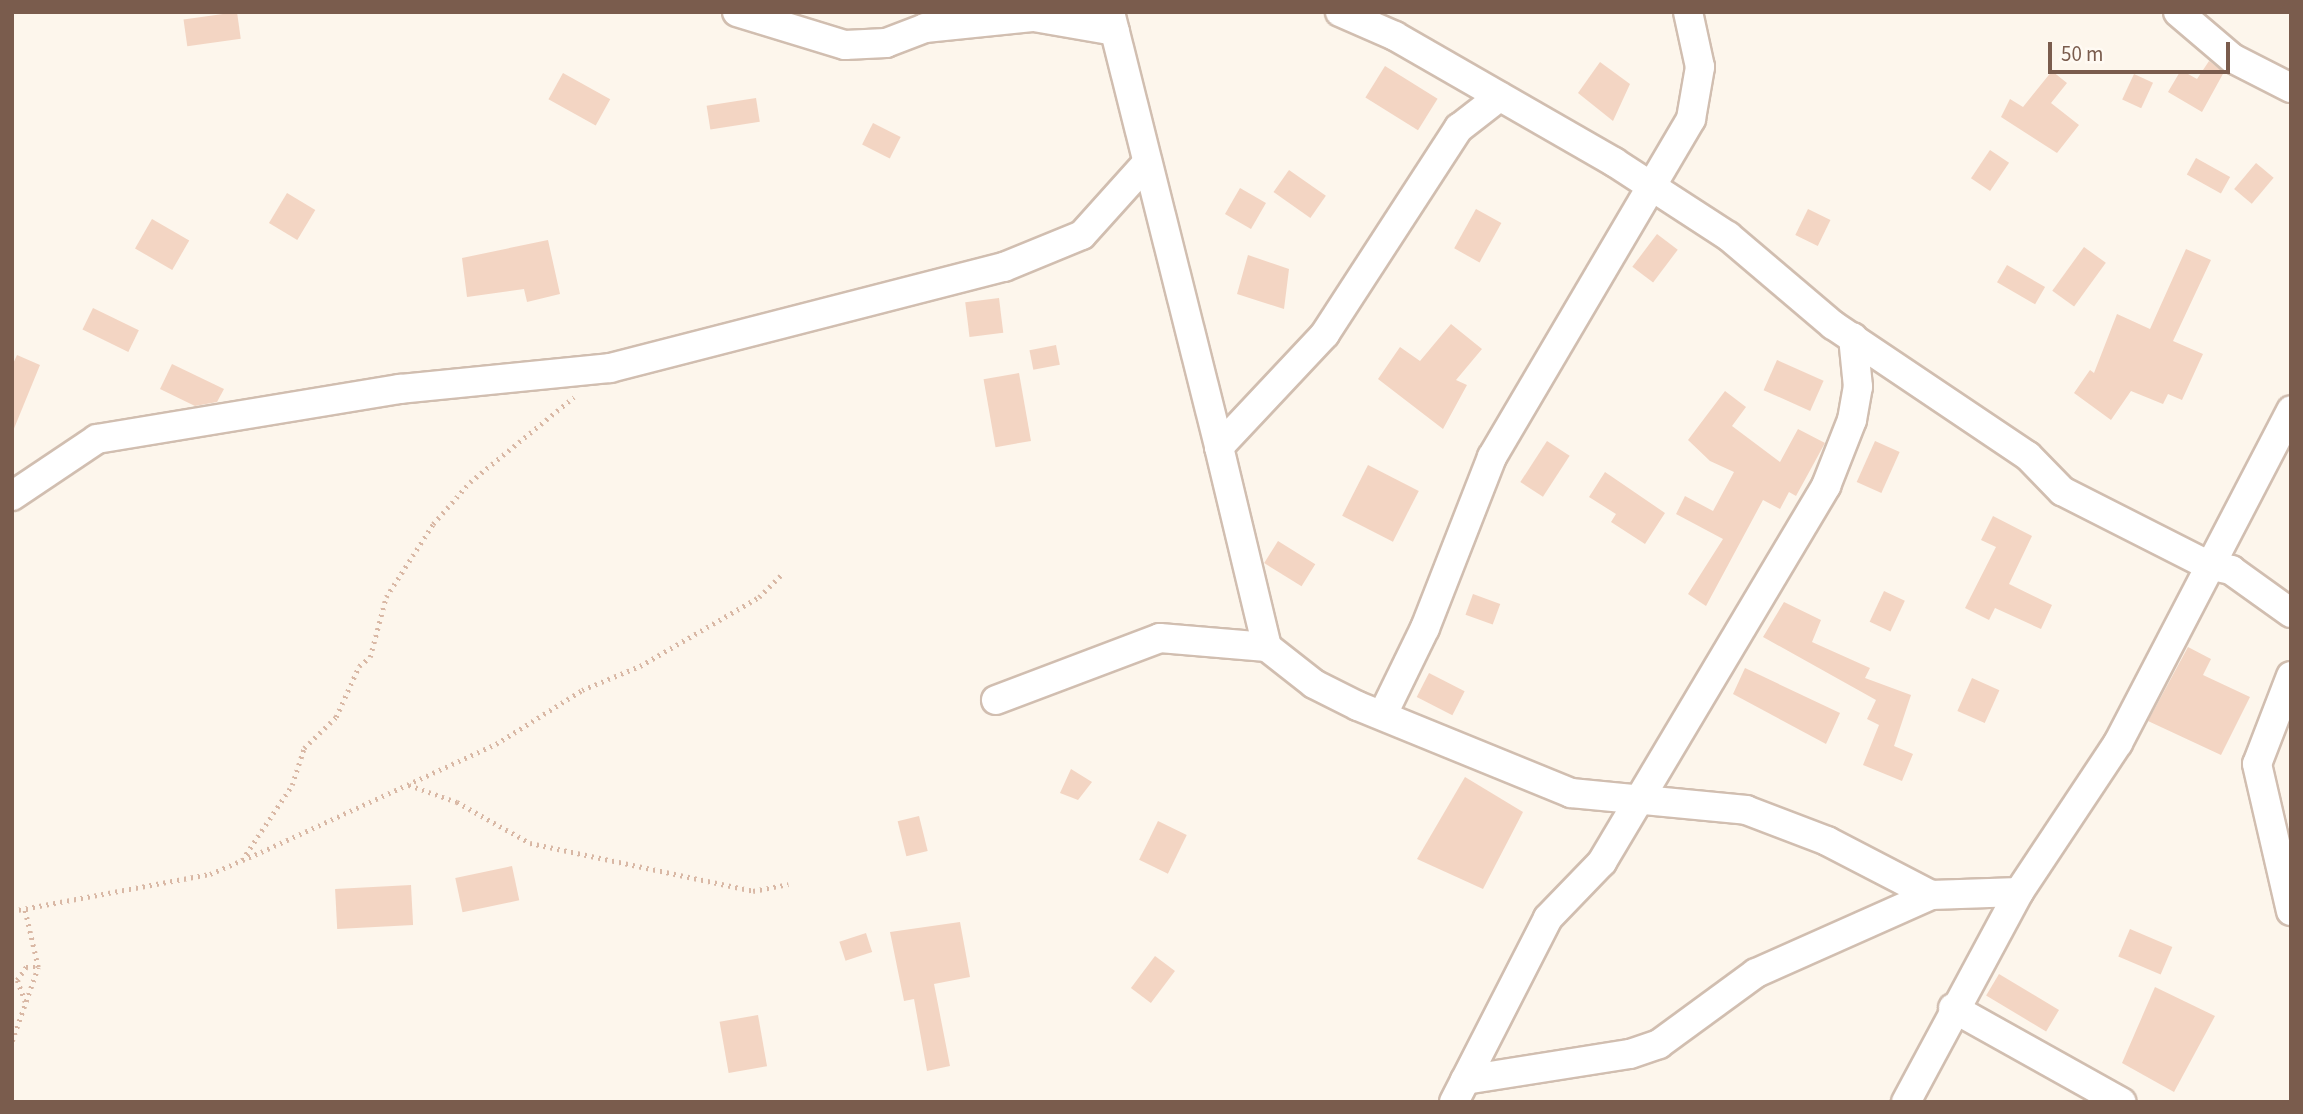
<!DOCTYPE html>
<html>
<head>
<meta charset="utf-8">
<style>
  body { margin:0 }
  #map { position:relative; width:2303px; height:1114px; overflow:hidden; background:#fdf6ec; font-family:"Source Sans 3",sans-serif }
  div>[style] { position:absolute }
  .building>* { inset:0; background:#f3d5c3; transform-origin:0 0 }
  .path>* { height:4.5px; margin-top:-2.25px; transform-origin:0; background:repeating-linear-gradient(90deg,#d9b8a5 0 2px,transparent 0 7px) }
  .roads { filter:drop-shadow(2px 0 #d1beb0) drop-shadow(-2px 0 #d1beb0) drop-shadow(0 2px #d1beb0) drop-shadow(0 -2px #d1beb0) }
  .minor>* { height:28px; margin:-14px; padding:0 14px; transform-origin:14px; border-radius:14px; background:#fff }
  span { translate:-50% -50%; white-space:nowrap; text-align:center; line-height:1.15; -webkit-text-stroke:6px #fffaf3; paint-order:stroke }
  .frame { position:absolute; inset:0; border:14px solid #7a5c4d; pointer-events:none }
  .scale { position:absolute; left:2048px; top:42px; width:182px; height:32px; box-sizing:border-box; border:4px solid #7a5c4d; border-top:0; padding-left:9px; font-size:21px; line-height:24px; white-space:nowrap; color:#7a5c4d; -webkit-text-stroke:5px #fffaf3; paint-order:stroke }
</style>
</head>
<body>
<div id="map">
  <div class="building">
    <i style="left:237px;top:12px;width:27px;height:54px;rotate:82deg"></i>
    <i style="clip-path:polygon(2209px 61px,2224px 72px,2202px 112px,2168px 92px,2181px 70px,2197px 79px)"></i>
    <i style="clip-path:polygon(1600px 62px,1630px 84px,1613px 121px,1578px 93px)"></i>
    <i style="left:1385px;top:66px;width:62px;height:37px;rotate:32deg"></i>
    <i style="clip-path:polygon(2052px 71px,2067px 83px,2051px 103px,2079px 125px,2057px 153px,2001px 117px,2010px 99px,2023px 107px)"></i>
    <i style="left:563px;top:73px;width:54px;height:30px;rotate:29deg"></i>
    <i style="left:2134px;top:74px;width:21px;height:28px;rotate:25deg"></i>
    <i style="left:756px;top:98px;width:24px;height:50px;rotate:81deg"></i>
    <i style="left:873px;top:123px;width:31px;height:24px;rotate:27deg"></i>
    <i style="left:1990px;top:150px;width:23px;height:34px;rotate:34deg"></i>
    <i style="left:2196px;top:158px;width:39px;height:19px;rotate:29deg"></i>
    <i style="left:2256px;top:163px;width:23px;height:34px;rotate:40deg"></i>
    <i style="left:1289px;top:170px;width:45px;height:27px;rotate:35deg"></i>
    <i style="left:1240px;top:188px;width:30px;height:30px;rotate:30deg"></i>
    <i style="left:287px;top:193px;width:33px;height:35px;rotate:31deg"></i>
    <i style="left:1476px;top:209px;width:29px;height:45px;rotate:29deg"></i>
    <i style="left:1808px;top:209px;width:25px;height:29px;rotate:26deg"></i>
    <i style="left:152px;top:219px;width:43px;height:34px;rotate:30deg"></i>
    <i style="left:1657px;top:234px;width:26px;height:41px;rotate:37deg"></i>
    <i style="clip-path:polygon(548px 240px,560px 294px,527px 302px,524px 289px,467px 297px,462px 258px)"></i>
    <i style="left:2084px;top:247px;width:27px;height:54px;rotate:36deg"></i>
    <i style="clip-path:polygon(2186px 249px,2211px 260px,2173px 341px,2203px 354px,2182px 400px,2168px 394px,2163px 404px,2131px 391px,2111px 420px,2074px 393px,2090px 370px,2094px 373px,2117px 314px,2150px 329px)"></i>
    <i style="clip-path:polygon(1248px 255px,1289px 269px,1284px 309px,1237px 294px)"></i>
    <i style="left:2007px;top:265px;width:44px;height:20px;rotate:30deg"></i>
    <i style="left:999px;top:298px;width:35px;height:34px;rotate:83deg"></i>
    <i style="left:93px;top:308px;width:51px;height:24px;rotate:26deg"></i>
    <i style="clip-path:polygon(1451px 324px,1482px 349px,1456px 380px,1467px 385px,1443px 429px,1378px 379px,1400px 347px,1420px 361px)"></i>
    <i style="left:1056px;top:345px;width:20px;height:27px;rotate:79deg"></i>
    <i style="clip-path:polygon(17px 355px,40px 365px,13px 431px,12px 366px)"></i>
    <i style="left:1777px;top:360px;width:51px;height:33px;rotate:24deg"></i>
    <i style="clip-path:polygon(172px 364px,224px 389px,217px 402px,195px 406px,160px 389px)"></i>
    <i style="left:1019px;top:373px;width:69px;height:36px;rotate:80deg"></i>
    <i style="clip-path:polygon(1725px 391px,1746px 407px,1732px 426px,1780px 462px,1798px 429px,1825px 443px,1796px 496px,1789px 492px,1780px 509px,1763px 500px,1706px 606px,1688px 594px,1723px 539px,1676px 514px,1685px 496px,1713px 511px,1734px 472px,1710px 461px,1688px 440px)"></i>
    <i style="left:1547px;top:441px;width:27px;height:49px;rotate:33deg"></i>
    <i style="left:1875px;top:441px;width:27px;height:45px;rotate:24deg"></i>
    <i style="left:1368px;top:465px;width:57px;height:57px;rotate:27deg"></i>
    <i style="clip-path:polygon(1605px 472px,1665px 513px,1645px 544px,1611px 522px,1616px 514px,1589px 497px)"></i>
    <i style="clip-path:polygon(1993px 516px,2032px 536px,2009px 584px,2052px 605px,2041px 629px,1995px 608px,1989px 620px,1965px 608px,1996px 547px,1981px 540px)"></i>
    <i style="left:1278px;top:541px;width:44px;height:26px;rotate:32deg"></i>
    <i style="left:1884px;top:591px;width:23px;height:34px;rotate:25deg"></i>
    <i style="left:1473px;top:594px;width:29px;height:22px;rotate:20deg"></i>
    <i style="clip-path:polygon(1784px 602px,1821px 620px,1812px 642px,1870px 668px,1865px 678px,1911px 695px,1894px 746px,1913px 754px,1902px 781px,1863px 765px,1879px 725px,1867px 719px,1876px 700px,1763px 637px)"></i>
    <i style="clip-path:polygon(2188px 647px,2211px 659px,2203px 675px,2250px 697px,2221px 755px,2148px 721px)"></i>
    <i style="clip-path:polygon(1745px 668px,1840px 713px,1826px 744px,1733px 694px)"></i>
    <i style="left:1429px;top:673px;width:40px;height:27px;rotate:27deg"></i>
    <i style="left:1972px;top:678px;width:30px;height:36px;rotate:24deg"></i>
    <i style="clip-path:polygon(1071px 769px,1092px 782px,1078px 800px,1060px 793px)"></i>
    <i style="clip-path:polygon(1465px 777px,1523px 812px,1483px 889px,1417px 859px)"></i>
    <i style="left:919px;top:816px;width:36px;height:22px;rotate:76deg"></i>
    <i style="left:1158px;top:821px;width:32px;height:43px;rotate:26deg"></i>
    <i style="left:512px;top:866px;width:35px;height:58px;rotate:78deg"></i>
    <i style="left:411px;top:885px;width:40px;height:76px;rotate:87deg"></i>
    <i style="clip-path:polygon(960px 922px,970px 977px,934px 984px,950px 1066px,927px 1071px,914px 999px,904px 1001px,890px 932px)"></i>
    <i style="left:2130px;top:929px;width:46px;height:30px;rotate:23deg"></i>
    <i style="left:866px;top:933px;width:20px;height:28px;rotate:72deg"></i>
    <i style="left:1155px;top:956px;width:25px;height:40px;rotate:37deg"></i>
    <i style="left:1999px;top:974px;width:70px;height:25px;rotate:31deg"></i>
    <i style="clip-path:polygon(2155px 987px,2215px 1016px,2174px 1092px,2122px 1063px)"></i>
    <i style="left:758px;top:1015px;width:52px;height:39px;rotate:80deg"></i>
  </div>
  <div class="path">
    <i style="left:409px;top:785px;width:51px;rotate:19.5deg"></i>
    <i style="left:457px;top:802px;width:84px;rotate:29.3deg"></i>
    <i style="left:530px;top:843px;width:228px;rotate:12.1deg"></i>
    <i style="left:753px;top:891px;width:36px;rotate:-11deg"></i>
    <i style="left:242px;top:860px;width:90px;rotate:-56.3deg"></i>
    <i style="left:292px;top:785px;width:39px;rotate:-72deg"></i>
    <i style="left:304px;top:748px;width:45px;rotate:-44.1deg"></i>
    <i style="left:336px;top:717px;width:56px;rotate:-65.7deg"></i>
    <i style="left:359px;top:666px;width:14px;rotate:-39deg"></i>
    <i style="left:370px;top:657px;width:62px;rotate:-75.1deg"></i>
    <i style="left:386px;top:597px;width:87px;rotate:-57.2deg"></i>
    <i style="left:433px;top:524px;width:56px;rotate:-48.6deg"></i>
    <i style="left:470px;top:482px;width:134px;rotate:-39.3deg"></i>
    <i style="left:12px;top:911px;width:201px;rotate:-10.6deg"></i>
    <i style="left:210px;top:874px;width:56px;rotate:-23.3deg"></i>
    <i style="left:261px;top:852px;width:259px;rotate:-24.7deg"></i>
    <i style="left:496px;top:744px;width:102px;rotate:-32.1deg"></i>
    <i style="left:582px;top:690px;width:63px;rotate:-22.5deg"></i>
    <i style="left:640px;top:666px;width:138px;rotate:-30.1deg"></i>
    <i style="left:759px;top:597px;width:35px;rotate:-45deg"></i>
    <i style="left:25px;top:1002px;width:23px;rotate:-110deg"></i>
    <i style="left:17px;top:980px;width:16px;rotate:-55deg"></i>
    <i style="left:26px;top:967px;width:12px"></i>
    <i style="left:12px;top:1041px;width:78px;rotate:-70.6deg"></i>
    <i style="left:38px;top:967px;width:62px;rotate:-103.1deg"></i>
  </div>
  <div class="roads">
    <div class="minor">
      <i style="left:737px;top:12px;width:113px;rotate:17deg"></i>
      <i style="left:845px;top:45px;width:41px;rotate:-2.8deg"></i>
      <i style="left:886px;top:43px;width:42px;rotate:-21deg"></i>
      <i style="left:925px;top:28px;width:110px;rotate:-5.8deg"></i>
      <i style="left:1034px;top:17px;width:82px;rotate:9.8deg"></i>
      <i style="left:1110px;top:12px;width:448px;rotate:75.9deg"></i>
      <i style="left:1219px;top:447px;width:155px;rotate:-46.8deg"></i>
      <i style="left:1325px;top:334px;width:246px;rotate:-57deg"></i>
      <i style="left:1459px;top:128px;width:51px;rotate:-37.8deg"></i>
      <i style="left:1340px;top:12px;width:60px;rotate:23.6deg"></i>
      <i style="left:1395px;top:36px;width:253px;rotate:29.9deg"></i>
      <i style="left:1614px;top:162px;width:136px;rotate:33deg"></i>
      <i style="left:1728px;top:236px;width:138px;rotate:40.3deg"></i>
      <i style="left:1833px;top:325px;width:235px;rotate:33.9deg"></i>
      <i style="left:2028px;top:456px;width:49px;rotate:45.8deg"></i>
      <i style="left:2062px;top:491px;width:164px;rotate:26.9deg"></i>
      <i style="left:2208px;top:565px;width:24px;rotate:12deg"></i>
      <i style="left:2231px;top:570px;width:74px;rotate:35.6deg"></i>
      <i style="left:2178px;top:12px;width:71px;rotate:40.4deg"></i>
      <i style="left:2232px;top:58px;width:66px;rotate:27deg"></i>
      <i style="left:1219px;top:447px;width:206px;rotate:76.5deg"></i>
      <i style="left:12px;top:496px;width:102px;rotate:-33.8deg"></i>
      <i style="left:97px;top:439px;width:307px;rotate:-9.4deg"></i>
      <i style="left:400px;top:389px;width:211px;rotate:-5.7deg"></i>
      <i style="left:610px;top:368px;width:407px;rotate:-14.4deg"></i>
      <i style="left:1004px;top:267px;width:84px;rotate:-22.3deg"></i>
      <i style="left:1082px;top:235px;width:96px;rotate:-48deg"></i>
      <i style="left:2291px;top:676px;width:94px;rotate:111.1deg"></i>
      <i style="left:2257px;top:764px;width:151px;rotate:77deg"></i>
      <i style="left:996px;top:700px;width:175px;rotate:-20.7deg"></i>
      <i style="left:1160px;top:638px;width:107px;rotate:4.8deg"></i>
      <i style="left:1267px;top:647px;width:60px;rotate:38.2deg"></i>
      <i style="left:1314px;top:684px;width:49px;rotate:26.6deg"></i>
      <i style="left:1358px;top:706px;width:230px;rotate:22.2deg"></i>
      <i style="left:1571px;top:793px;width:176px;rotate:5.5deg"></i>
      <i style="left:1746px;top:810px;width:87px;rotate:20.9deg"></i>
      <i style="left:1827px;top:841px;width:117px;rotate:27.4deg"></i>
      <i style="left:1931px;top:895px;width:88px;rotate:-2deg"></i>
      <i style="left:1384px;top:712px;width:93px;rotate:-64deg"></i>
      <i style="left:1425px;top:628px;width:184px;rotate:-68.6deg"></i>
      <i style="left:1492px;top:457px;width:392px;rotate:-59.5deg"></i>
      <i style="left:1691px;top:119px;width:53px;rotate:-80.2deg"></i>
      <i style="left:1700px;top:67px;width:56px;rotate:-102.3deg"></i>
      <i style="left:1953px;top:1008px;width:193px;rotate:29.2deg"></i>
      <i style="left:1465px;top:1080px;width:167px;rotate:-9deg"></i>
      <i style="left:1630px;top:1054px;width:31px;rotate:-19deg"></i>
      <i style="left:1659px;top:1044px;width:120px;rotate:-36.2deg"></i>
      <i style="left:1756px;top:973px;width:192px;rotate:-24deg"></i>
      <i style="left:1454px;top:1102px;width:207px;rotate:-62.9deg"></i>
      <i style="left:1548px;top:918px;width:78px;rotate:-46deg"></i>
      <i style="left:1602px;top:862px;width:438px;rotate:-59.2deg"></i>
      <i style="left:1826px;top:486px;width:71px;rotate:-68.5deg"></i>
      <i style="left:1852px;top:420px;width:34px;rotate:-80deg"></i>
      <i style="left:1858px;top:387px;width:50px;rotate:-95.7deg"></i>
      <i style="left:1906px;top:1102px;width:238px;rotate:-61.7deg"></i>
      <i style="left:2019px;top:892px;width:179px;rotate:-56.4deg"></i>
      <i style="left:2118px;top:743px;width:375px;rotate:-62.5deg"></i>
    </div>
  </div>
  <div class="frame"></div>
  <div class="scale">50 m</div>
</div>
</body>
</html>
